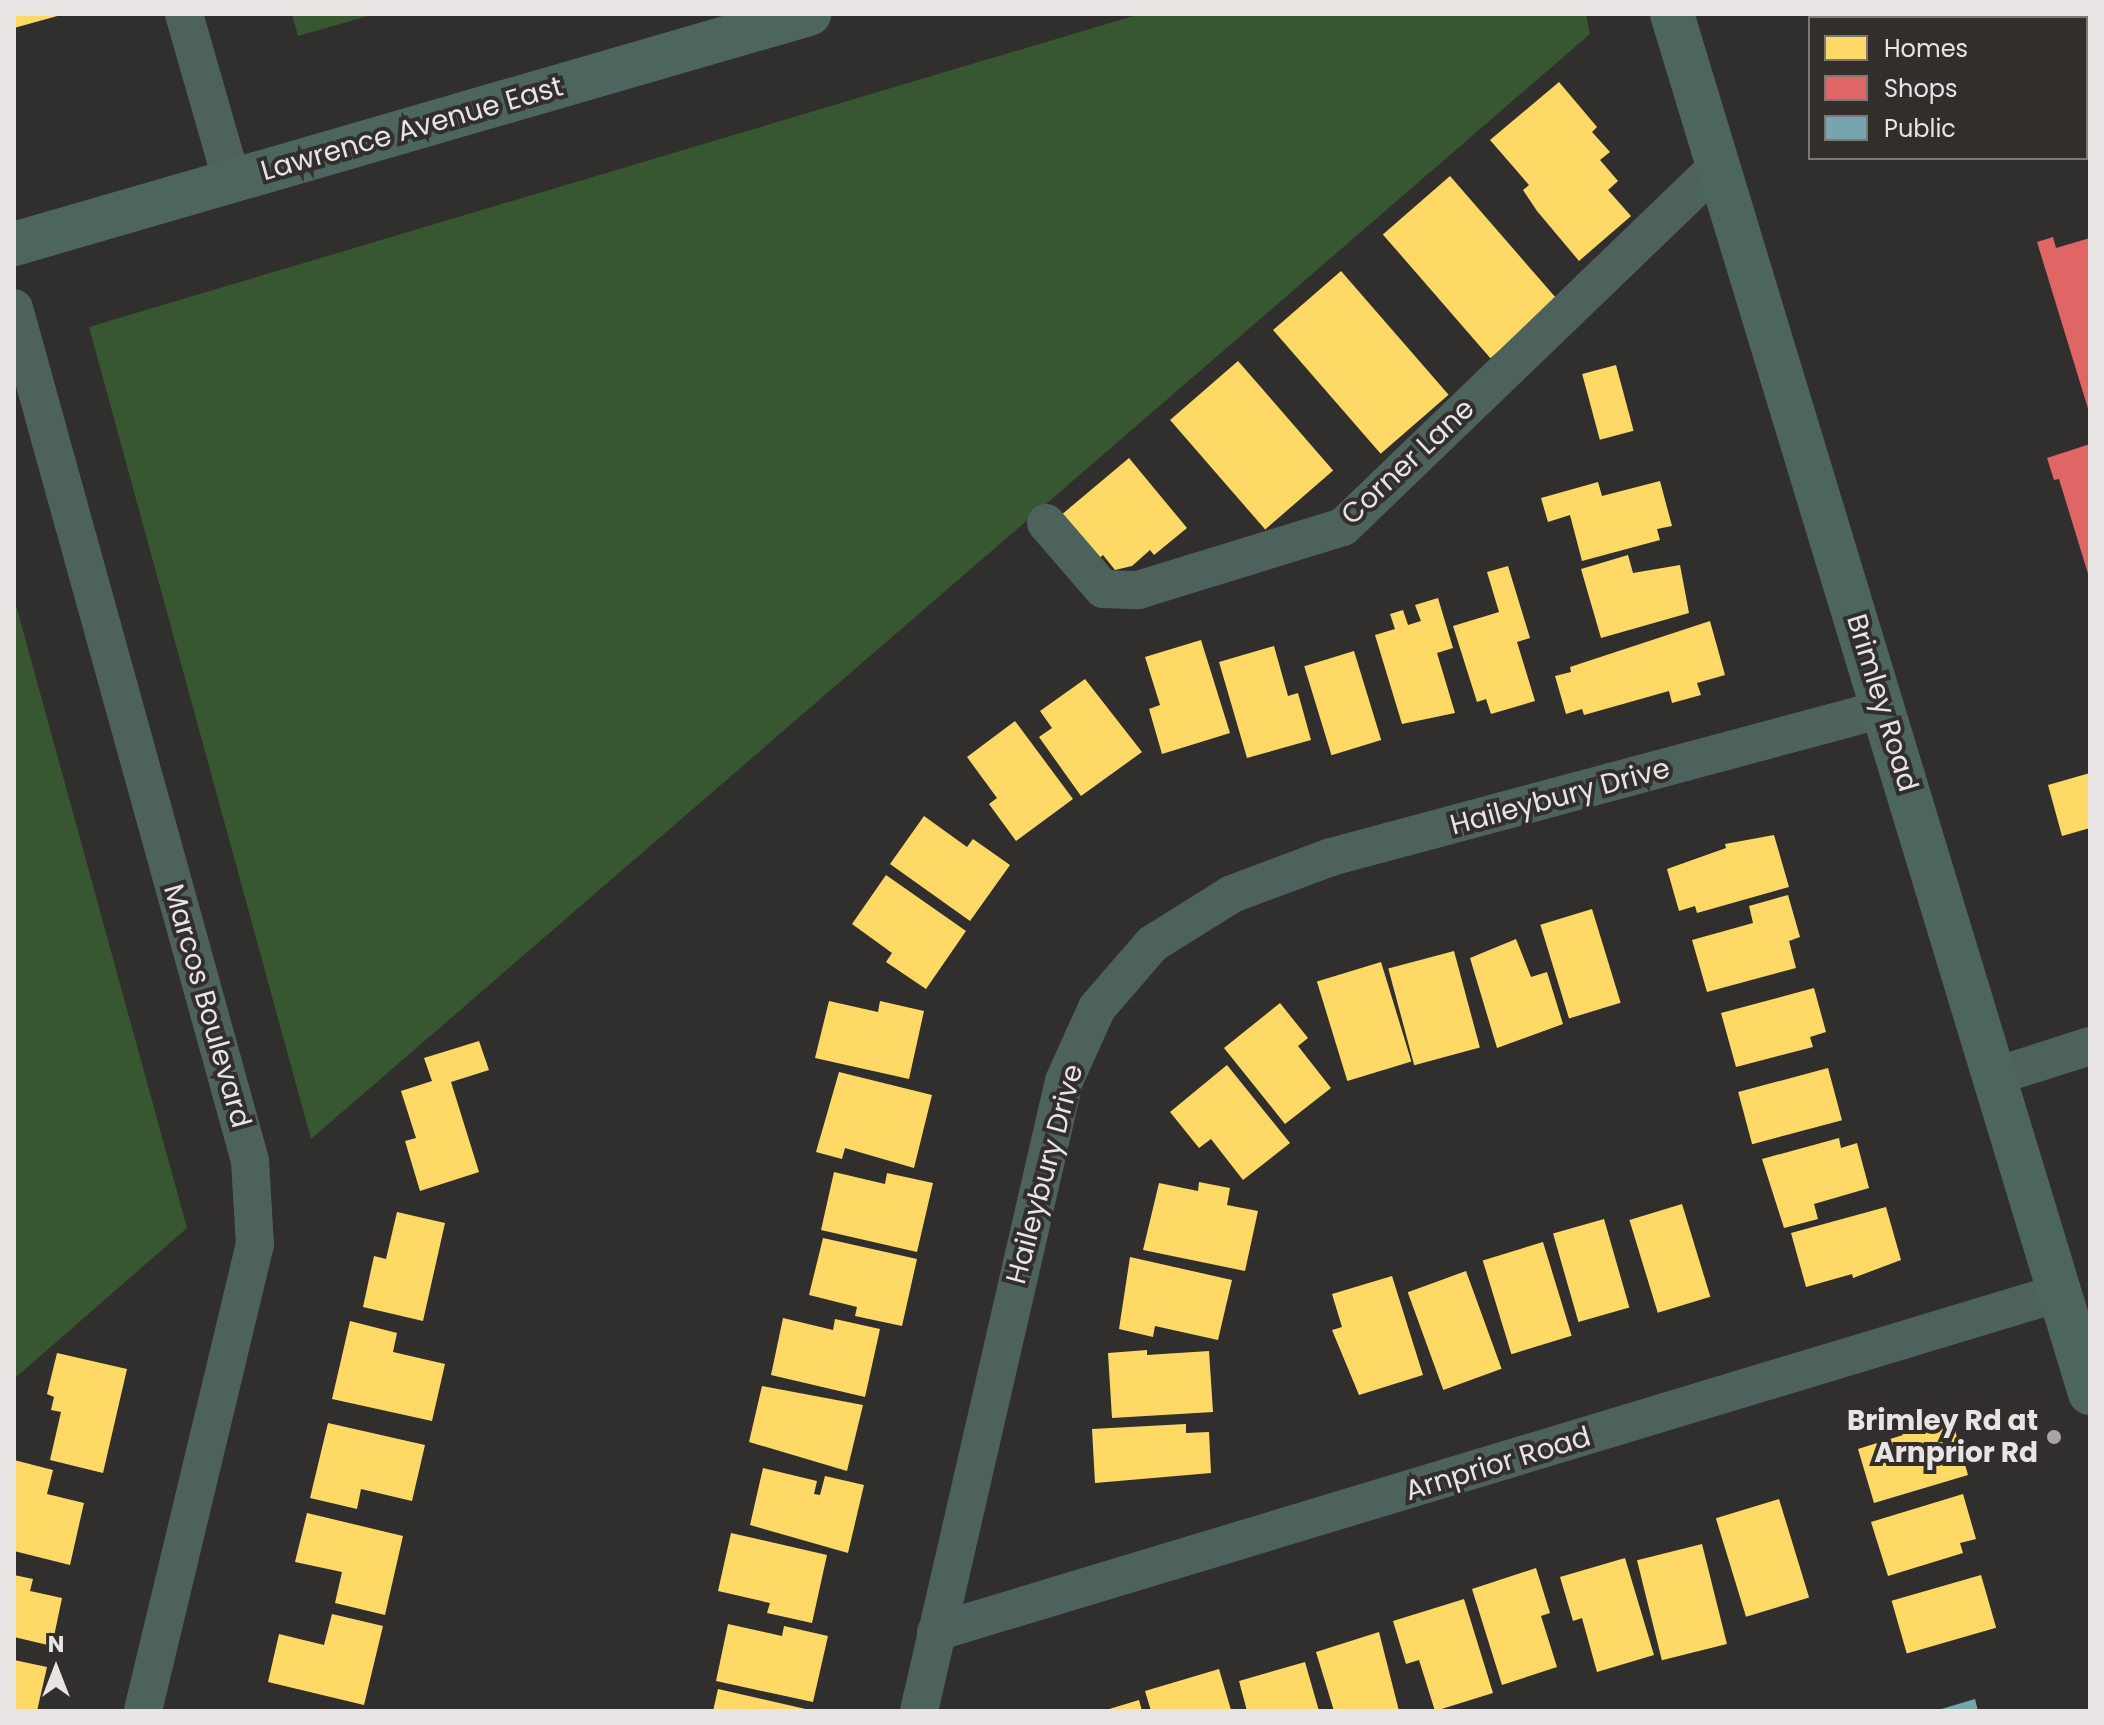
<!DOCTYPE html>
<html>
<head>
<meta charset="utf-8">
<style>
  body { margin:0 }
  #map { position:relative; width:2104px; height:1725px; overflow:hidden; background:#312f2d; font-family:Poppins,sans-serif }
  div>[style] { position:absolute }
  .green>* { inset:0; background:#365730 }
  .homes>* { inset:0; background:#ffd966; transform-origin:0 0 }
  .shops>* { inset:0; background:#e06666; transform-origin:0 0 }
  .public>* { inset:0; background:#76a5af }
  .minor>* { height:38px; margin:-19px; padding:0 19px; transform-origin:19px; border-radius:19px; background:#4e625d }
  .secondary>* { height:44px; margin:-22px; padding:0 22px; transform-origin:22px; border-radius:22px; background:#4c655f }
  .dots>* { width:22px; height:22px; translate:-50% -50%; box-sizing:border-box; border:4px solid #322e2c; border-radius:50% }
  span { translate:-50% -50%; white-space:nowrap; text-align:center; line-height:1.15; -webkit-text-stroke:8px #322e2c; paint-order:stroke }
  .street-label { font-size:28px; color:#e7e4e3 }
  .poi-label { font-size:28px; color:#e7e4e3; font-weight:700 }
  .right { translate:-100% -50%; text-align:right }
  .frame { position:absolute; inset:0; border:16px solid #e7e4e3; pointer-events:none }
  .legend { position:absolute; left:1808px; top:16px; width:280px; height:144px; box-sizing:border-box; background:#322e2c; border:2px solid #7a7775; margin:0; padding:10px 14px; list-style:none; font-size:24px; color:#e7e4e3 }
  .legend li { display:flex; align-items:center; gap:16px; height:40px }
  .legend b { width:40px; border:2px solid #7a7775 }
  .north { position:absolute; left:16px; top:1629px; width:80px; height:80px; -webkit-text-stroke:6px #322e2c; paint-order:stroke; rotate:0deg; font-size:22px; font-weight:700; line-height:32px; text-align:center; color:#e7e4e3 }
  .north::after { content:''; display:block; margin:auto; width:28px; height:36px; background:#e7e4e3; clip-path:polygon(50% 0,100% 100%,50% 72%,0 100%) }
</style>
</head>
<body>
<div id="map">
  <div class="green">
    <i style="clip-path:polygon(292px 14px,375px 14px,298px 36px)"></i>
    <i style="clip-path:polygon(1140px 14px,1586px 14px,1590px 34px,311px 1139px,89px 327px)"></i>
    <i style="clip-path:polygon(14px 598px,187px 1228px,14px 1379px)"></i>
  </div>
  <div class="homes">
    <i style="clip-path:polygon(14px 14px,61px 14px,61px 15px,14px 28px)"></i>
    <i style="clip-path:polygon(1559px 82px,1597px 127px,1592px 132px,1610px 152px,1600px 160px,1618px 181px,1608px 190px,1631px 216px,1579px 261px,1537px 211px,1523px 190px,1529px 185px,1490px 140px)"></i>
    <i style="left:1450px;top:176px;width:164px;height:89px;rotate:49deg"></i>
    <i style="left:1341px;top:271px;width:164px;height:90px;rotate:49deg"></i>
    <i style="left:1238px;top:361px;width:145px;height:90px;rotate:49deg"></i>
    <i style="left:1616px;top:365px;width:68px;height:35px;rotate:75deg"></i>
    <i style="clip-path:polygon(1129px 458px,1187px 528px,1154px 555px,1150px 550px,1132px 566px,1115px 570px,1103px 555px,1097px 560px,1060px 516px)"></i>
    <i style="clip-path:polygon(1660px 481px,1672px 526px,1657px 529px,1660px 540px,1582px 561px,1570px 515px,1548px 522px,1541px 498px,1598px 482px,1602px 496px)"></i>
    <i style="clip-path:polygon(1628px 555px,1633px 573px,1680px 565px,1689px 613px,1601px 638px,1581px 569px)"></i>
    <i style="clip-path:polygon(1508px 566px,1530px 638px,1517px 642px,1535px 701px,1491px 714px,1486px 699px,1477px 702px,1453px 626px,1499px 612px,1487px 572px)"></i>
    <i style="clip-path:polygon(1438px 598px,1453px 648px,1437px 653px,1455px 713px,1402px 724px,1375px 635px,1395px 629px,1390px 614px,1403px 610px,1408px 625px,1421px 621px,1415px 605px)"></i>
    <i style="clip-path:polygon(1710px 621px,1725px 675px,1697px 683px,1701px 695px,1672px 703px,1669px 691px,1584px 715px,1582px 709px,1566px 714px,1555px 676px,1571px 672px,1570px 667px)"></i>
    <i style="clip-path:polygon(1201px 640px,1230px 733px,1162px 754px,1149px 709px,1160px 705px,1145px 657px)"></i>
    <i style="clip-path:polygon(1274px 646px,1288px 696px,1298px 693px,1311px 740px,1247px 758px,1219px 662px)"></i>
    <i style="left:1354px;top:651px;width:93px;height:52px;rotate:73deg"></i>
    <i style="clip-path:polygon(1085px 679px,1142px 752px,1081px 796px,1039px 737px,1052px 728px,1040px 711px)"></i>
    <i style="clip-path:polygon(1015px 721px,1073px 799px,1016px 841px,989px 804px,997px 798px,967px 757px)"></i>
    <i style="clip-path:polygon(2090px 773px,2090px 828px,2062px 836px,2048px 785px)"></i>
    <i style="clip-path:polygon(924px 816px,967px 847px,973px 839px,1010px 865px,970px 921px,890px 864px)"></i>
    <i style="clip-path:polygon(1774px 835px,1789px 887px,1697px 913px,1695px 906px,1679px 911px,1667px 869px,1726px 848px,1725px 844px)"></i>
    <i style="clip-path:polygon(886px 875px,966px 931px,926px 989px,886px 962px,892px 953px,852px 924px)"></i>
    <i style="clip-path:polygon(1788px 895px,1800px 937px,1789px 941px,1796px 968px,1707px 992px,1692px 940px,1753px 923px,1749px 906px)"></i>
    <i style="left:1592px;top:909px;width:98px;height:54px;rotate:73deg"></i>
    <i style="clip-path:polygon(1516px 939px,1531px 977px,1547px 972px,1563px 1024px,1497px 1048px,1470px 958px)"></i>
    <i style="left:1454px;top:951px;width:100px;height:68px;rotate:75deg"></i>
    <i style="left:1381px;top:962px;width:104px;height:67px;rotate:73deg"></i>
    <i style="clip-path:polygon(1814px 988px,1826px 1032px,1810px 1037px,1813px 1047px,1736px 1067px,1721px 1013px)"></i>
    <i style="clip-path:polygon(829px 1001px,878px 1012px,880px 1001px,924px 1011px,909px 1079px,815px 1058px)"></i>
    <i style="clip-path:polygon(1280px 1003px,1308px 1038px,1298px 1046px,1331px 1088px,1285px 1124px,1224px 1048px)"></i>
    <i style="clip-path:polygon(479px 1041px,489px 1070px,451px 1082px,479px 1172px,420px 1191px,405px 1141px,416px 1138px,401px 1091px,432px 1081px,424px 1058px)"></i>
    <i style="clip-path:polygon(1227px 1065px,1290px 1143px,1243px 1180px,1211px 1139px,1199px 1148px,1170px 1112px)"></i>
    <i style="left:1828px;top:1068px;width:54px;height:93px;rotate:75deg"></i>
    <i style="clip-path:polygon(839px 1072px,932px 1095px,914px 1168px,845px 1148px,842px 1159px,816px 1152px)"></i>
    <i style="clip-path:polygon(1839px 1138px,1841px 1148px,1857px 1143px,1869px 1188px,1814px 1204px,1818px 1219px,1784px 1228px,1762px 1159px)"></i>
    <i style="clip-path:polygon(834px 1172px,885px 1184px,887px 1173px,933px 1183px,917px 1252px,821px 1230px)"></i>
    <i style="clip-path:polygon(1199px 1182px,1230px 1188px,1227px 1205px,1258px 1211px,1245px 1271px,1143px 1250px,1159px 1183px,1198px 1191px)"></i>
    <i style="left:1682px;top:1204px;width:97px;height:55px;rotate:73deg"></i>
    <i style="clip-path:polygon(1886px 1207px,1901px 1260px,1853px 1278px,1852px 1274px,1806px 1287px,1791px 1233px)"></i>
    <i style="clip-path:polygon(397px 1212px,445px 1223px,423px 1321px,363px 1307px,374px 1256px,386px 1259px)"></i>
    <i style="left:1604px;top:1219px;width:92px;height:53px;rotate:74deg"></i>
    <i style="clip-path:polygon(823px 1238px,917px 1259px,902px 1326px,855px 1316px,857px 1307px,809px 1295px)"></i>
    <i style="left:1543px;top:1242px;width:98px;height:63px;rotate:73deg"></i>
    <i style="clip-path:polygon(1130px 1257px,1232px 1280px,1218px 1340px,1155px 1326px,1153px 1337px,1119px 1329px)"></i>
    <i style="left:1466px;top:1271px;width:104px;height:62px;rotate:70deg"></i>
    <i style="clip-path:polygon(1392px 1276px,1423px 1375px,1359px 1395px,1332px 1330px,1342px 1327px,1332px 1294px)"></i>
    <i style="clip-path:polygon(783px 1318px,833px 1330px,835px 1319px,880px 1329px,865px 1397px,771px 1375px)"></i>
    <i style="clip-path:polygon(350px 1321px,397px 1333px,393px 1352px,445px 1364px,432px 1421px,332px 1399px)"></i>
    <i style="clip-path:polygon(1147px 1350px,1147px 1355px,1209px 1351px,1213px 1412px,1112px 1418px,1108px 1353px)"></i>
    <i style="clip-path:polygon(57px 1353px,127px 1369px,103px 1473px,50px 1460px,61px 1412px,51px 1410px,54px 1397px,47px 1394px)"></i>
    <i style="clip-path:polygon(762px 1386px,863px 1405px,847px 1471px,749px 1442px)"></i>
    <i style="clip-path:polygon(1952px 1420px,1968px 1475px,1874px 1503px,1858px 1449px,1903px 1435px,1901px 1431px)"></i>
    <i style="clip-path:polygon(328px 1423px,425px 1445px,412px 1501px,361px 1489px,357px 1509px,310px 1498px)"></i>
    <i style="clip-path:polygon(1186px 1424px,1186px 1433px,1209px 1432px,1211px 1473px,1095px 1483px,1092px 1429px)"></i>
    <i style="clip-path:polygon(14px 1460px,53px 1470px,47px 1494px,84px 1503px,70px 1565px,14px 1551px)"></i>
    <i style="clip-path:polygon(763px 1468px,817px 1481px,814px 1494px,820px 1495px,825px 1476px,864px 1485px,848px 1553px,750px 1525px)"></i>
    <i style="clip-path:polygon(1963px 1494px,1976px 1539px,1960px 1543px,1963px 1553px,1888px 1576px,1871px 1522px)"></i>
    <i style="left:1779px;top:1499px;width:103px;height:66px;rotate:73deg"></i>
    <i style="clip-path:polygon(307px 1513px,403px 1536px,385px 1615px,335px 1603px,342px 1572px,295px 1562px)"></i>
    <i style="clip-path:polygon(731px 1533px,827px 1555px,812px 1623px,767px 1613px,770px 1603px,718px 1591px)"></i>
    <i style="left:1702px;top:1544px;width:103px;height:67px;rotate:76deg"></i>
    <i style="clip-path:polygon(1625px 1558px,1654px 1655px,1597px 1672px,1582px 1618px,1573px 1621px,1560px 1577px)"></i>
    <i style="clip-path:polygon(1536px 1568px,1550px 1613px,1541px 1616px,1557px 1667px,1502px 1685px,1472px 1589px)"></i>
    <i style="clip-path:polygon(14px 1575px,33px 1579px,30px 1591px,62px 1598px,52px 1646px,14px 1637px)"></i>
    <i style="left:1981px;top:1575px;width:55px;height:93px;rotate:74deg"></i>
    <i style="clip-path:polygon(1464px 1599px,1493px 1693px,1435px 1711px,1419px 1660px,1406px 1664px,1393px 1621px)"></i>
    <i style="clip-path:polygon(332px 1614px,383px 1626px,364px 1705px,268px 1682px,279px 1634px,324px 1645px)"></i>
    <i style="clip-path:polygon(728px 1624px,782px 1636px,784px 1626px,828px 1636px,813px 1702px,716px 1681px)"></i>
    <i style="clip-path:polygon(1379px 1632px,1399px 1711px,1334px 1711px,1316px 1652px)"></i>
    <i style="clip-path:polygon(14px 1660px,47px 1667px,37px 1711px,14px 1711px)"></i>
    <i style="clip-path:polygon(1305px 1662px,1319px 1711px,1247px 1711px,1239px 1681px)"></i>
    <i style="clip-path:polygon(1219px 1669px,1231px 1710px,1151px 1711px,1145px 1691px)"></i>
    <i style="clip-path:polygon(718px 1689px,810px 1710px,810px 1711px,713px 1711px)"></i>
    <i style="clip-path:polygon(1139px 1700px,1142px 1711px,1106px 1711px,1106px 1710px)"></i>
  </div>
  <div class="shops">
    <i style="left:1902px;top:14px;width:80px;height:4px"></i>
    <i style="clip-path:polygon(2058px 14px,2090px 14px,2090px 84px,2086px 86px,2086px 18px)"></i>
    <i style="clip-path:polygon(2053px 237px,2056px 248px,2090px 238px,2090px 415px,2037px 242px)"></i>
    <i style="clip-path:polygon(2090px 444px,2090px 576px,2089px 577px,2059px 479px,2054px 480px,2047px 458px)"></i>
  </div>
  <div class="public">
    <i style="clip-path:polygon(1975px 1699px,1978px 1711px,1938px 1711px,1938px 1710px)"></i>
  </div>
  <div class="minor">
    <i style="left:184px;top:14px;width:174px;rotate:74deg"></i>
    <i style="left:14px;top:308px;width:885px;rotate:74.53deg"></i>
    <i style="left:250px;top:1161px;width:83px;rotate:86.6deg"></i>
    <i style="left:255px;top:1244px;width:480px;rotate:103.5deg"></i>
    <i style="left:1046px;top:523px;width:87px;rotate:49.2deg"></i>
    <i style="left:1103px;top:589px;width:35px;rotate:2deg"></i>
    <i style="left:1138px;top:590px;width:214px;rotate:-17.1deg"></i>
    <i style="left:1343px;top:527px;width:519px;rotate:-43.91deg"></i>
    <i style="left:1996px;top:1076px;width:99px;rotate:-17.7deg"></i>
    <i style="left:936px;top:1632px;width:1173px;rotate:-16.8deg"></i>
    <i style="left:919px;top:1711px;width:646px;rotate:-77.04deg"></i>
    <i style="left:1064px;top:1081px;width:80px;rotate:-65.7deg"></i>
    <i style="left:1097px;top:1008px;width:84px;rotate:-49.3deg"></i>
    <i style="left:1152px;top:944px;width:94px;rotate:-32deg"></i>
    <i style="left:1232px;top:894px;width:106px;rotate:-20.5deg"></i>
    <i style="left:1331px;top:857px;width:571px;rotate:-15.01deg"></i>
  </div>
  <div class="secondary">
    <i style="left:1672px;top:14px;width:1441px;rotate:73.14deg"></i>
    <i style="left:14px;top:244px;width:828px;rotate:-16.14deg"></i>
  </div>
  <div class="dots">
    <i style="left:2054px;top:1437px;background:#a7a5a3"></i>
  </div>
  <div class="street-label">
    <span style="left:412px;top:129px;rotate:-16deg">Lawrence Avenue East</span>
    <span style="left:1408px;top:462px;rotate:-43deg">Corner Lane</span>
    <span style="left:1882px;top:703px;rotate:73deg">Brimley Road</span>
    <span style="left:1560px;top:797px;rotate:-15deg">Haileybury Drive</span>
    <span style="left:207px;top:1006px;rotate:74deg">Marcos Boulevard</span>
    <span style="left:1045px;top:1174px;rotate:-75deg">Haileybury Drive</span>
    <span style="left:1498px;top:1464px;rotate:-17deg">Arnprior Road</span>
  </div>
  <div class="poi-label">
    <span class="right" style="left:2038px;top:1437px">Brimley Rd at<br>Arnprior Rd</span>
  </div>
  <div class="frame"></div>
  <ul class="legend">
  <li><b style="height:22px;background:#ffd966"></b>Homes</li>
  <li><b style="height:22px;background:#e06666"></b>Shops</li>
  <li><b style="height:22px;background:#76a5af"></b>Public</li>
  </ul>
  <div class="north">N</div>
</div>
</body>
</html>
